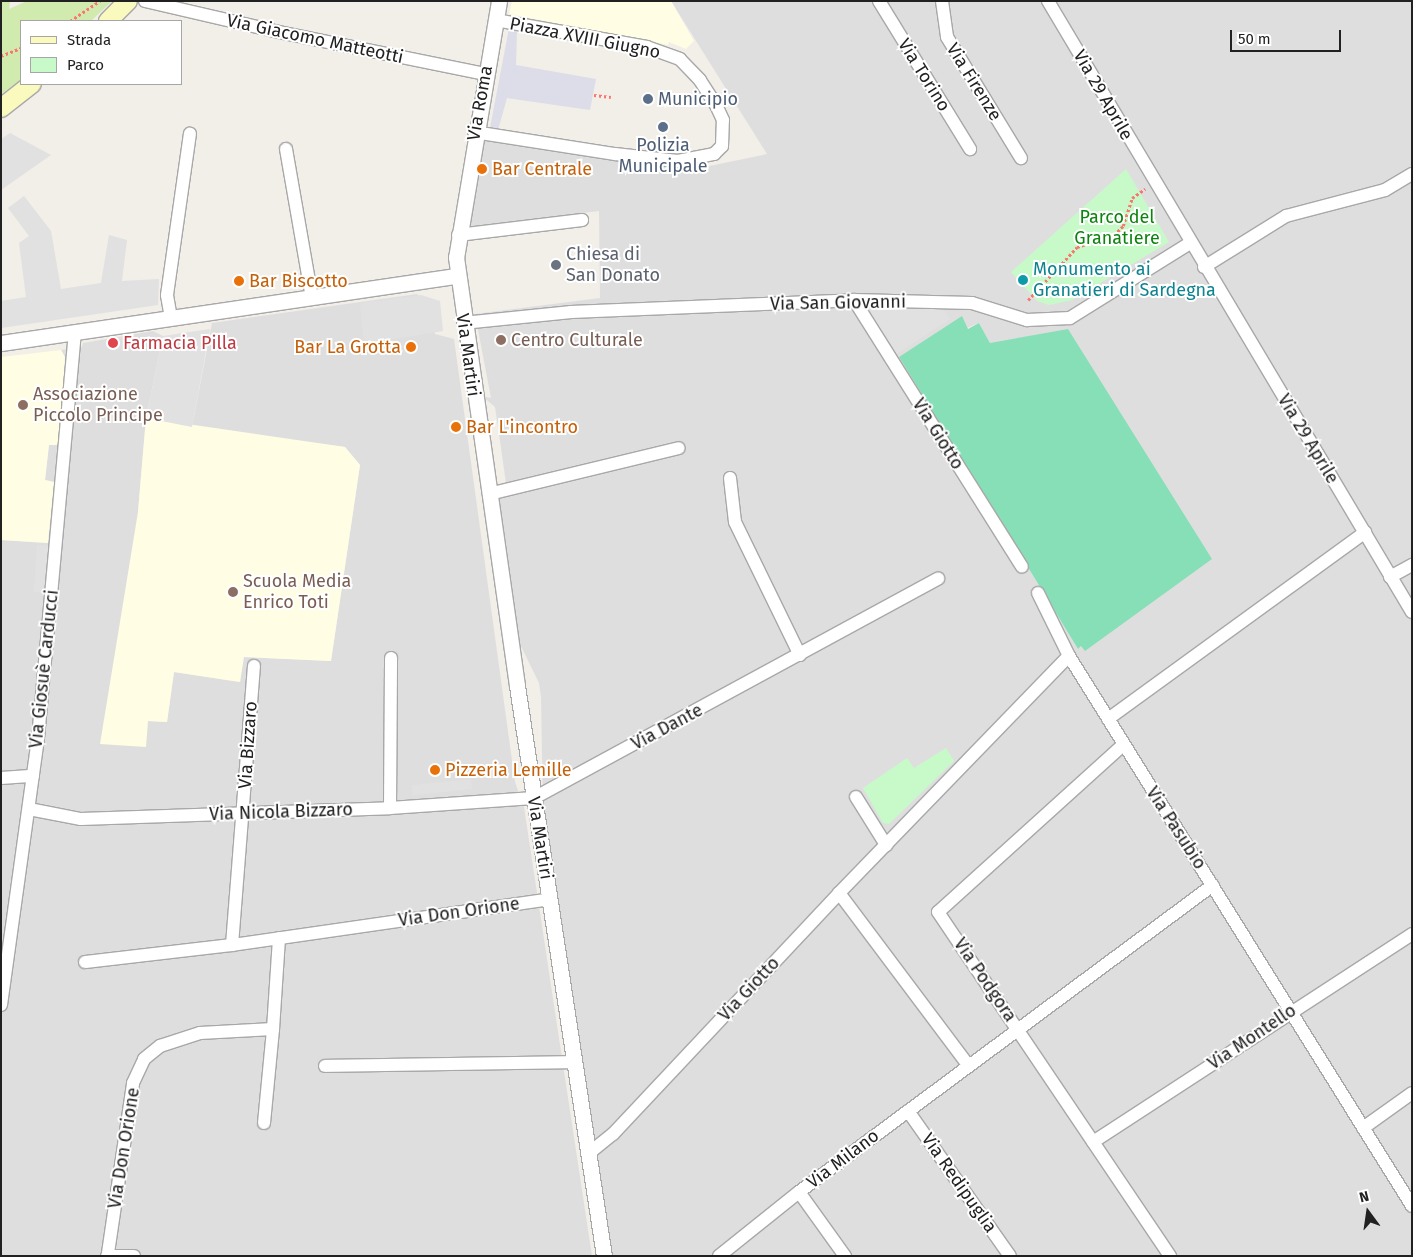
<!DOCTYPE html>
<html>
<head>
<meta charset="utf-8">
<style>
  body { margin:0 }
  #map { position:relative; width:1413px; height:1257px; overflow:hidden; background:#f2eee8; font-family:"Fira Sans",sans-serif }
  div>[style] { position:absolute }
  .residential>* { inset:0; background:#dfdedf }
  .education>* { inset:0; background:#fffde4 }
  .grass>* { inset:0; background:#d1ebaf }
  .park>* { inset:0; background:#c7fac8 }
  .pitch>* { inset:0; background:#87dfb7 }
  .parking>* { inset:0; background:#e1e1e1; transform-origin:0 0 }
  .plaza>* { inset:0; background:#dcdde8 }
  .path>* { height:2.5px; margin-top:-1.25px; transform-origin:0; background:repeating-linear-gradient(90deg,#f97671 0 2.5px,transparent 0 5px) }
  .roads { filter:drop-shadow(1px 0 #a8a8a8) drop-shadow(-1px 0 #a8a8a8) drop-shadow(0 1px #a8a8a8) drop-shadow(0 -1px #a8a8a8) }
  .minor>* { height:12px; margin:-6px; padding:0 6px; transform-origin:6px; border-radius:6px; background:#fff }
  .tertiary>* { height:15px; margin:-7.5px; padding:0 7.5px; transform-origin:7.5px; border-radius:7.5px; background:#fff }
  .secondary>* { height:18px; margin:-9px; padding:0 9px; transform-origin:9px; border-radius:9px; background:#faf9be }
  .dots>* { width:14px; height:14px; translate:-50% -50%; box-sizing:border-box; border:2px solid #fff; border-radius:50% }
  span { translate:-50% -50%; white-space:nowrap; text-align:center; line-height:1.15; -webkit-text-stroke:4px #fff; paint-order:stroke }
  .street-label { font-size:18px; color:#212121 }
  .service-label { font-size:18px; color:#4e5e75 }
  .left { translate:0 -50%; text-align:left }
  .food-label { font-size:18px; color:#c56008 }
  .right { translate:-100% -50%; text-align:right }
  .park-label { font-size:18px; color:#0c830e }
  .worship-label { font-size:18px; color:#5b616d }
  .culture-label { font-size:18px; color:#0d838f }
  .education-label { font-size:18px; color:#785e54 }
  .health-label { font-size:18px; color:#be3a42 }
  .frame { position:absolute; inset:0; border:2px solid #212121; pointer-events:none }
  .legend { position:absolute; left:20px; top:20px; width:162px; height:65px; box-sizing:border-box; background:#fff; border:1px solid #a6a6a6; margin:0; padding:6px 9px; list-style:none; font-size:15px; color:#212121 }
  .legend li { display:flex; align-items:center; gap:10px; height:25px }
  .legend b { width:25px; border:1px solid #a6a6a6 }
  .north { position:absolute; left:1343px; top:1187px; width:50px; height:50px; -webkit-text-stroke:4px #fff; paint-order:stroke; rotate:346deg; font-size:14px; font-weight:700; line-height:20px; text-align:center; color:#212121 }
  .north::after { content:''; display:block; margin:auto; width:18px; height:22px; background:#212121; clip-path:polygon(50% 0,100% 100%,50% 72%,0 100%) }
  .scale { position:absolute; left:1230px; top:30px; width:111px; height:22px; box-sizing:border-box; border:2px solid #212121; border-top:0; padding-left:6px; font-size:15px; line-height:18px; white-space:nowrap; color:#212121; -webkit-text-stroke:4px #fff; paint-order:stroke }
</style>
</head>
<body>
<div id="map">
  <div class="residential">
    <i style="clip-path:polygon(evenodd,671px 1px,1412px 1px,1412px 1256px,612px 1256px,543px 810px,541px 697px,539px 683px,518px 640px,497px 505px,506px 483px,499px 434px,495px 407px,482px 396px,491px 398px,475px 314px,600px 298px,599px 211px,467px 227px,481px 136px,700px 168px,767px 154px,671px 1px,979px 323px,990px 343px,1081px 646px,1078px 649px,899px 357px,979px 323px)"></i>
    <i style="clip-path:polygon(417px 294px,424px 303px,430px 303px,435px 334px,454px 339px,515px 782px,524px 807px,592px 1256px,1px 1256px,1px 540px,47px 543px,53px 482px,45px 480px,49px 444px,58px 445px,65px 357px,61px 350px,82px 347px,83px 343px,153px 331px,163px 336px,146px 418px,138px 512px,148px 721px,167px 722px,174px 672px,240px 682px,243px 657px,331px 661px,360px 465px,345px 447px,192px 427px,212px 323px)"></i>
  </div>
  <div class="education">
    <i style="clip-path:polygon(512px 1px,671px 1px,694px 41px,686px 49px,669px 42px,668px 45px,509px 14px)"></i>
    <i style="clip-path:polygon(61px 350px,65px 357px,59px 445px,49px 445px,45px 480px,54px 482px,48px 543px,1px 540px,1px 357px)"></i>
    <i style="clip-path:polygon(146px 418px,345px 447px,360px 465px,331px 661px,244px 657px,240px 682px,174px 672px,167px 722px,148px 721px,146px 747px,100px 744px,138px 512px)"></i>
  </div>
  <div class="grass">
    <i style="clip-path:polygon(1px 1px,10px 1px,9px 9px,27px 1px,112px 1px,91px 21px,21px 21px,21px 80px,1px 94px)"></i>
  </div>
  <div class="park">
    <i style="clip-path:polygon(1126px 169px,1169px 242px,1072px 300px,1049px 305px,1037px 301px,1011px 272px)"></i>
    <i style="clip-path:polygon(946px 748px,954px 761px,889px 824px,883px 823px,863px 788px,907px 758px,914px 768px)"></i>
  </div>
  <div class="pitch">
    <i style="clip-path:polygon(962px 316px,968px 329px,979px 323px,990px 343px,1068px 329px,1212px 559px,1085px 651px,1081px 646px,1078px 649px,899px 357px)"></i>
  </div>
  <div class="parking">
    <i style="clip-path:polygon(10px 133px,51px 155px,1px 190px,1px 139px)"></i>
    <i style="clip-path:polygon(24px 196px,51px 231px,61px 289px,101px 283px,109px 235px,127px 240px,122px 281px,159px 279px,158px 305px,1px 328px,1px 301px,26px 297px,19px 243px,29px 236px,8px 208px)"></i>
    <i style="clip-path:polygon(421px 295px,440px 301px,443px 331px,364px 344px,360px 303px)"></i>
    <i style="clip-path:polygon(865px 307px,943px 309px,950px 319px,895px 355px)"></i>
    <i style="clip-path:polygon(210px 329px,192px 427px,146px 418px,163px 336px)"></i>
    <i style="left:37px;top:545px;width:13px;height:47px;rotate:4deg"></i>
    <i style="left:471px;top:779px;width:10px;height:60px;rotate:84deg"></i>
  </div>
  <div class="plaza">
    <i style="clip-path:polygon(509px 28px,517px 31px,516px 65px,596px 79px,590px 110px,507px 98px,498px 130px,490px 128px)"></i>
  </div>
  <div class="path">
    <i style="left:70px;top:21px;width:36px;rotate:-34deg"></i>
    <i style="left:1px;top:56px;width:22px;rotate:-22deg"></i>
    <i style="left:594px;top:95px;width:17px;rotate:7deg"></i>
    <i style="left:1028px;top:300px;width:72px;rotate:-47.2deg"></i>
    <i style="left:1077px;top:247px;width:39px;rotate:-18deg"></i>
    <i style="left:1114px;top:235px;width:13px;rotate:-45deg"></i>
    <i style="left:1123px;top:226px;width:29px;rotate:-72deg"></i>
    <i style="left:1132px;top:198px;width:16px;rotate:-35deg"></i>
  </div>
  <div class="roads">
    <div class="minor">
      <i style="left:145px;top:1px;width:138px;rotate:13deg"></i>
      <i style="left:279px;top:32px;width:210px;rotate:11.5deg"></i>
      <i style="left:879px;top:1px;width:174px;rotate:58.4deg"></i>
      <i style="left:942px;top:1px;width:36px;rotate:82deg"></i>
      <i style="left:947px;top:37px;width:142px;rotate:58.6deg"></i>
      <i style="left:1048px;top:1px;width:711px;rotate:59.22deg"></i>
      <i style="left:474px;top:132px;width:143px;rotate:8.9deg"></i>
      <i style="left:615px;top:154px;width:63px;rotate:6.3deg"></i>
      <i style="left:678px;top:161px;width:37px;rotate:-11deg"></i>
      <i style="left:714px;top:154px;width:11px;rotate:-45deg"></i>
      <i style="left:722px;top:146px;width:26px;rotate:-88deg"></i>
      <i style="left:723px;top:120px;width:17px;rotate:-115deg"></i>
      <i style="left:716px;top:105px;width:30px;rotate:-123deg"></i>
      <i style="left:700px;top:80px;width:29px;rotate:-134deg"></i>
      <i style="left:680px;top:59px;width:35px;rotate:-160deg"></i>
      <i style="left:647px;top:47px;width:154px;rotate:-169.9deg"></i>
      <i style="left:286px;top:149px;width:151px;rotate:80.1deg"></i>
      <i style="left:458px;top:235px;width:125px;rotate:-6.9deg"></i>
      <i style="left:1204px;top:267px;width:97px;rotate:-31.9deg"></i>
      <i style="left:1286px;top:216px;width:102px;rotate:-14.7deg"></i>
      <i style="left:1385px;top:190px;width:31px;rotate:-31deg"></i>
      <i style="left:854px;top:300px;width:315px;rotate:57.8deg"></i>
      <i style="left:171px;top:318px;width:23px;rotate:-100deg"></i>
      <i style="left:167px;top:295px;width:163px;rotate:-81.9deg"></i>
      <i style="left:463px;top:323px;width:109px;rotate:-5.8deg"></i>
      <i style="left:571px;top:312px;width:283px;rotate:-2.4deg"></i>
      <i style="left:854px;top:300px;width:118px;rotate:1.5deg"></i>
      <i style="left:972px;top:303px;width:58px;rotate:17.2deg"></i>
      <i style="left:1027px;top:320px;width:43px;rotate:-2.7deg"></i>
      <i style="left:1070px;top:318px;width:142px;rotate:-32deg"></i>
      <i style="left:730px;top:478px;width:44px;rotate:83.5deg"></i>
      <i style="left:735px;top:522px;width:148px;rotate:64deg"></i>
      <i style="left:489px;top:494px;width:195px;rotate:-13.6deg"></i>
      <i style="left:1390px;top:577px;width:25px;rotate:-29deg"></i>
      <i style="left:1038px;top:593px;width:70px;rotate:63.8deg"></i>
      <i style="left:1108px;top:719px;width:318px;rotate:-36deg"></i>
      <i style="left:1123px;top:745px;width:249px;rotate:137.9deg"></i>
      <i style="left:938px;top:912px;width:415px;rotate:56deg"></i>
      <i style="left:1px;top:778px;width:32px;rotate:-4deg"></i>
      <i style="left:856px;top:797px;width:57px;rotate:58deg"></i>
      <i style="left:390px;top:808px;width:150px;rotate:-89.6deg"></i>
      <i style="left:29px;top:809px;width:53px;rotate:10.9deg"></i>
      <i style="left:81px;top:819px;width:309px;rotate:-2deg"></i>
      <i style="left:390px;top:808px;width:144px;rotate:-4deg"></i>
      <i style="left:534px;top:798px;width:460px;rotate:-28.5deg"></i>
      <i style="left:839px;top:893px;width:216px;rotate:53.1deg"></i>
      <i style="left:232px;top:945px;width:280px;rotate:-85.5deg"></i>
      <i style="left:85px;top:962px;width:148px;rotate:-6.6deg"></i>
      <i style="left:232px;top:945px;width:321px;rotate:-8.2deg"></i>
      <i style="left:1px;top:1005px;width:270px;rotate:-82.1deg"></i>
      <i style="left:38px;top:738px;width:408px;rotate:-84.8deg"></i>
      <i style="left:325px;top:1066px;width:250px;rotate:-0.9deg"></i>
      <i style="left:908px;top:1111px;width:177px;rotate:54.9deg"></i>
      <i style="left:264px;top:1123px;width:94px;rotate:-84.5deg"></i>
      <i style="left:1363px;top:1128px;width:60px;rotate:-35.5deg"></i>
      <i style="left:1093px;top:1142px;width:381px;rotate:-33.1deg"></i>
      <i style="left:588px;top:1154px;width:32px;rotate:-39deg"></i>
      <i style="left:613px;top:1134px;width:330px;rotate:-46.8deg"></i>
      <i style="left:839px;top:893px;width:330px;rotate:-45.9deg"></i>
      <i style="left:1069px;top:656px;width:648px;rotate:58.05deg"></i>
      <i style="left:799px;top:1192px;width:79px;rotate:54.3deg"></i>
      <i style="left:108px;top:1253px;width:172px;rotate:-81.6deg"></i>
      <i style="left:133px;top:1083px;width:26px;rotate:-65deg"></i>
      <i style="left:144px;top:1059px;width:21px;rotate:-39deg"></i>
      <i style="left:160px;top:1046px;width:42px;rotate:-18deg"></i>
      <i style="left:200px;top:1033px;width:73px;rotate:-3.1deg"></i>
      <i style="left:273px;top:1029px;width:91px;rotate:-86.2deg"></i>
      <i style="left:107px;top:1256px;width:27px"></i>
      <i style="left:719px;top:1256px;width:102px;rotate:-38.7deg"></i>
      <i style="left:799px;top:1192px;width:515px;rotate:-36.56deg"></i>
    </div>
    <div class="tertiary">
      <i style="left:499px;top:1px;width:260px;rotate:99.5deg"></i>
      <i style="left:456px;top:257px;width:433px;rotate:81.9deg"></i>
      <i style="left:517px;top:686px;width:577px;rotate:81.32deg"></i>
      <i style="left:1px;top:343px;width:461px;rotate:-8.4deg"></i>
    </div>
    <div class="secondary">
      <i style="left:108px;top:21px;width:28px;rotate:-45deg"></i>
      <i style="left:1px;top:108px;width:39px;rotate:-38deg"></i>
    </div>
  </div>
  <div class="dots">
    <i style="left:648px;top:99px;background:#5c6f8a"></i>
    <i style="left:663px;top:127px;background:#5c6f8a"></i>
    <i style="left:482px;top:169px;background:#e8710a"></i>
    <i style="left:556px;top:265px;background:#6b7280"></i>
    <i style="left:1023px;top:280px;background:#0f9aa8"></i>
    <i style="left:239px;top:281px;background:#e8710a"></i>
    <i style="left:501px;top:340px;background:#8d6e63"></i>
    <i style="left:113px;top:343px;background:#e0444e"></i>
    <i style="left:411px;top:347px;background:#e8710a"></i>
    <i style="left:23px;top:405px;background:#8d6e63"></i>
    <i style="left:456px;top:427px;background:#e8710a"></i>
    <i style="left:233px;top:592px;background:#8d6e63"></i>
    <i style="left:435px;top:770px;background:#e8710a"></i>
  </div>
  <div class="street-label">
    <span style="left:585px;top:38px;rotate:11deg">Piazza XVIII Giugno</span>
    <span style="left:315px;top:39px;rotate:12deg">Via Giacomo Matteotti</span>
    <span style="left:924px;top:75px;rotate:58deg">Via Torino</span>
    <span style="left:974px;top:82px;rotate:58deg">Via Firenze</span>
    <span style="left:1103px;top:95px;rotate:60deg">Via 29 Aprile</span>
    <span style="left:480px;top:103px;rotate:-80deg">Via Roma</span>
    <span style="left:838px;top:303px;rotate:-1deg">Via San Giovanni</span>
    <span style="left:468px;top:355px;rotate:82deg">Via Martiri</span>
    <span style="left:938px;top:434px;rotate:58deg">Via Giotto</span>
    <span style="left:1308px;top:439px;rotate:59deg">Via 29 Aprile</span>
    <span style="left:44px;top:669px;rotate:-84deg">Via Giosuè Carducci</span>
    <span style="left:667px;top:727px;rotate:-28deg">Via Dante</span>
    <span style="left:248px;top:745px;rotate:-86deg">Via Bizzaro</span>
    <span style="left:281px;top:812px;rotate:-2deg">Via Nicola Bizzaro</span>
    <span style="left:1176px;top:828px;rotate:57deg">Via Pasubio</span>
    <span style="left:540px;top:838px;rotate:81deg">Via Martiri</span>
    <span style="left:459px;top:912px;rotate:-8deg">Via Don Orione</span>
    <span style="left:985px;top:980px;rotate:56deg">Via Podgora</span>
    <span style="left:749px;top:989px;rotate:-47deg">Via Giotto</span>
    <span style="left:1252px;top:1037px;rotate:-34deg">Via Montello</span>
    <span style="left:124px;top:1148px;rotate:-81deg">Via Don Orione</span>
    <span style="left:843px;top:1159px;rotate:-37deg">Via Milano</span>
    <span style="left:959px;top:1183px;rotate:55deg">Via Redipuglia</span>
  </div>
  <div class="service-label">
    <span class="left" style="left:658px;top:99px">Municipio</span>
    <span style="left:663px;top:156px">Polizia<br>Municipale</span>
  </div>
  <div class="food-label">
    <span class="left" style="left:492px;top:169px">Bar Centrale</span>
    <span class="left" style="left:249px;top:281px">Bar Biscotto</span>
    <span class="right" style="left:401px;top:347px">Bar La Grotta</span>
    <span class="left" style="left:466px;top:427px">Bar L'incontro</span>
    <span class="left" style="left:445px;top:770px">Pizzeria Lemille</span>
  </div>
  <div class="park-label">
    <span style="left:1117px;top:228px">Parco del<br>Granatiere</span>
  </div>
  <div class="worship-label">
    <span class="left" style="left:566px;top:265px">Chiesa di<br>San Donato</span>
  </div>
  <div class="culture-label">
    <span class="left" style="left:1033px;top:280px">Monumento ai<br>Granatieri di Sardegna</span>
  </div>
  <div class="education-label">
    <span class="left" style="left:511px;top:340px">Centro Culturale</span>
    <span class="left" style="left:33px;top:405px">Associazione<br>Piccolo Principe</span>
    <span class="left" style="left:243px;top:592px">Scuola Media<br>Enrico Toti</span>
  </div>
  <div class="health-label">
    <span class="left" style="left:123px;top:343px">Farmacia Pilla</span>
  </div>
  <div class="frame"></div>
  <ul class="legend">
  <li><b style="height:6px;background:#faf9be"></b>Strada</li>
  <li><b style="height:14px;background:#c7fac8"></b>Parco</li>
  </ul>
  <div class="north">N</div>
  <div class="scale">50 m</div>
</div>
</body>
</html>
